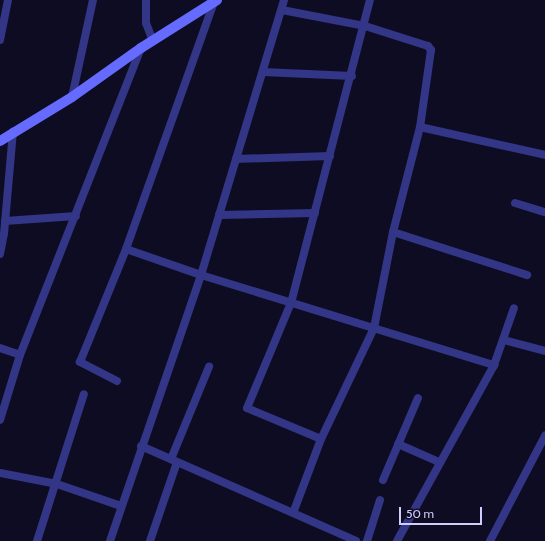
<!DOCTYPE html>
<html>
<head>
<meta charset="utf-8">
<style>
  body { margin:0 }
  #map { position:relative; width:545px; height:541px; overflow:hidden; background:#0e0c23; font-family:Cabin,sans-serif }
  div>[style] { position:absolute }
  .minor>* { height:8px; margin:-4px; padding:0 4px; transform-origin:4px; border-radius:4px; background:#333586 }
  .secondary>* { height:10px; margin:-5px; padding:0 5px; transform-origin:5px; border-radius:5px; background:#656bff }
  span { translate:-50% -50%; white-space:nowrap; text-align:center; line-height:1.15; -webkit-text-stroke:3px #0e0c23; paint-order:stroke }
  .scale { position:absolute; left:399px; top:507px; width:83px; height:18px; box-sizing:border-box; border:2px solid #d1ceff; border-top:0; padding-left:5px; font-size:12px; line-height:14px; white-space:nowrap; color:#d1ceff; -webkit-text-stroke:3px #0e0c23; paint-order:stroke }
</style>
</head>
<body>
<div id="map">
  <div class="minor">
    <i style="left:146px;top:0;width:23px;rotate:90deg"></i>
    <i style="left:146px;top:23px;width:19px;rotate:69deg"></i>
    <i style="left:282px;top:10px;width:85px;rotate:10.9deg"></i>
    <i style="left:365px;top:26px;width:66px;rotate:17.6deg"></i>
    <i style="left:428px;top:46px;width:5px;rotate:53deg"></i>
    <i style="left:431px;top:50px;width:78px;rotate:98.1deg"></i>
    <i style="left:420px;top:127px;width:108px;rotate:104.4deg"></i>
    <i style="left:393px;top:232px;width:98px;rotate:101.2deg"></i>
    <i style="left:374px;top:328px;width:123px;rotate:115.5deg"></i>
    <i style="left:321px;top:439px;width:79px;rotate:110.7deg"></i>
    <i style="left:0;top:40px;width:41px;rotate:-78.7deg"></i>
    <i style="left:263px;top:72px;width:89px;rotate:2.6deg"></i>
    <i style="left:72px;top:97px;width:99px;rotate:-77.8deg"></i>
    <i style="left:420px;top:127px;width:128px;rotate:12.6deg"></i>
    <i style="left:236px;top:159px;width:94px;rotate:-1.8deg"></i>
    <i style="left:515px;top:203px;width:31px;rotate:17deg"></i>
    <i style="left:219px;top:215px;width:96px;rotate:-1.2deg"></i>
    <i style="left:5px;top:221px;width:71px;rotate:-4deg"></i>
    <i style="left:393px;top:232px;width:141px;rotate:17.8deg"></i>
    <i style="left:126px;top:249px;width:79px;rotate:19.1deg"></i>
    <i style="left:201px;top:275px;width:307px;rotate:17.1deg"></i>
    <i style="left:0;top:254px;width:20px;rotate:-79deg"></i>
    <i style="left:4px;top:234px;width:103px;rotate:-85deg"></i>
    <i style="left:504px;top:340px;width:42px;rotate:15deg"></i>
    <i style="left:0;top:348px;width:21px;rotate:19deg"></i>
    <i style="left:117px;top:381px;width:42px;rotate:-152.8deg"></i>
    <i style="left:80px;top:362px;width:122px;rotate:-67.8deg"></i>
    <i style="left:126px;top:249px;width:260px;rotate:-70.4deg"></i>
    <i style="left:0;top:420px;width:68px;rotate:-72.9deg"></i>
    <i style="left:20px;top:355px;width:330px;rotate:-68.5deg"></i>
    <i style="left:321px;top:439px;width:80px;rotate:-157.3deg"></i>
    <i style="left:247px;top:408px;width:114px;rotate:-67.3deg"></i>
    <i style="left:291px;top:303px;width:313px;rotate:-75.4deg"></i>
    <i style="left:398px;top:444px;width:45px;rotate:23.7deg"></i>
    <i style="left:141px;top:446px;width:235px;rotate:23.8deg"></i>
    <i style="left:171px;top:459px;width:100px;rotate:-67.6deg"></i>
    <i style="left:0;top:473px;width:58px;rotate:10.9deg"></i>
    <i style="left:57px;top:484px;width:68px;rotate:19deg"></i>
    <i style="left:383px;top:480px;width:89px;rotate:-66.9deg"></i>
    <i style="left:37px;top:541px;width:154px;rotate:-72.3deg"></i>
    <i style="left:110px;top:541px;width:281px;rotate:-71.1deg"></i>
    <i style="left:201px;top:275px;width:287px;rotate:-73.2deg"></i>
    <i style="left:150px;top:541px;width:83px;rotate:-71.1deg"></i>
    <i style="left:367px;top:541px;width:43px;rotate:-72.4deg"></i>
    <i style="left:397px;top:541px;width:201px;rotate:-61.1deg"></i>
    <i style="left:494px;top:365px;width:60px;rotate:-70.7deg"></i>
    <i style="left:490px;top:541px;width:119px;rotate:-62.4deg"></i>
  </div>
  <div class="secondary">
    <i style="left:0;top:141px;width:84px;rotate:-31.4deg"></i>
    <i style="left:72px;top:97px;width:85px;rotate:-35.4deg"></i>
    <i style="left:141px;top:48px;width:90px;rotate:-32.3deg"></i>
  </div>
  <div class="scale">50 m</div>
</div>
</body>
</html>
